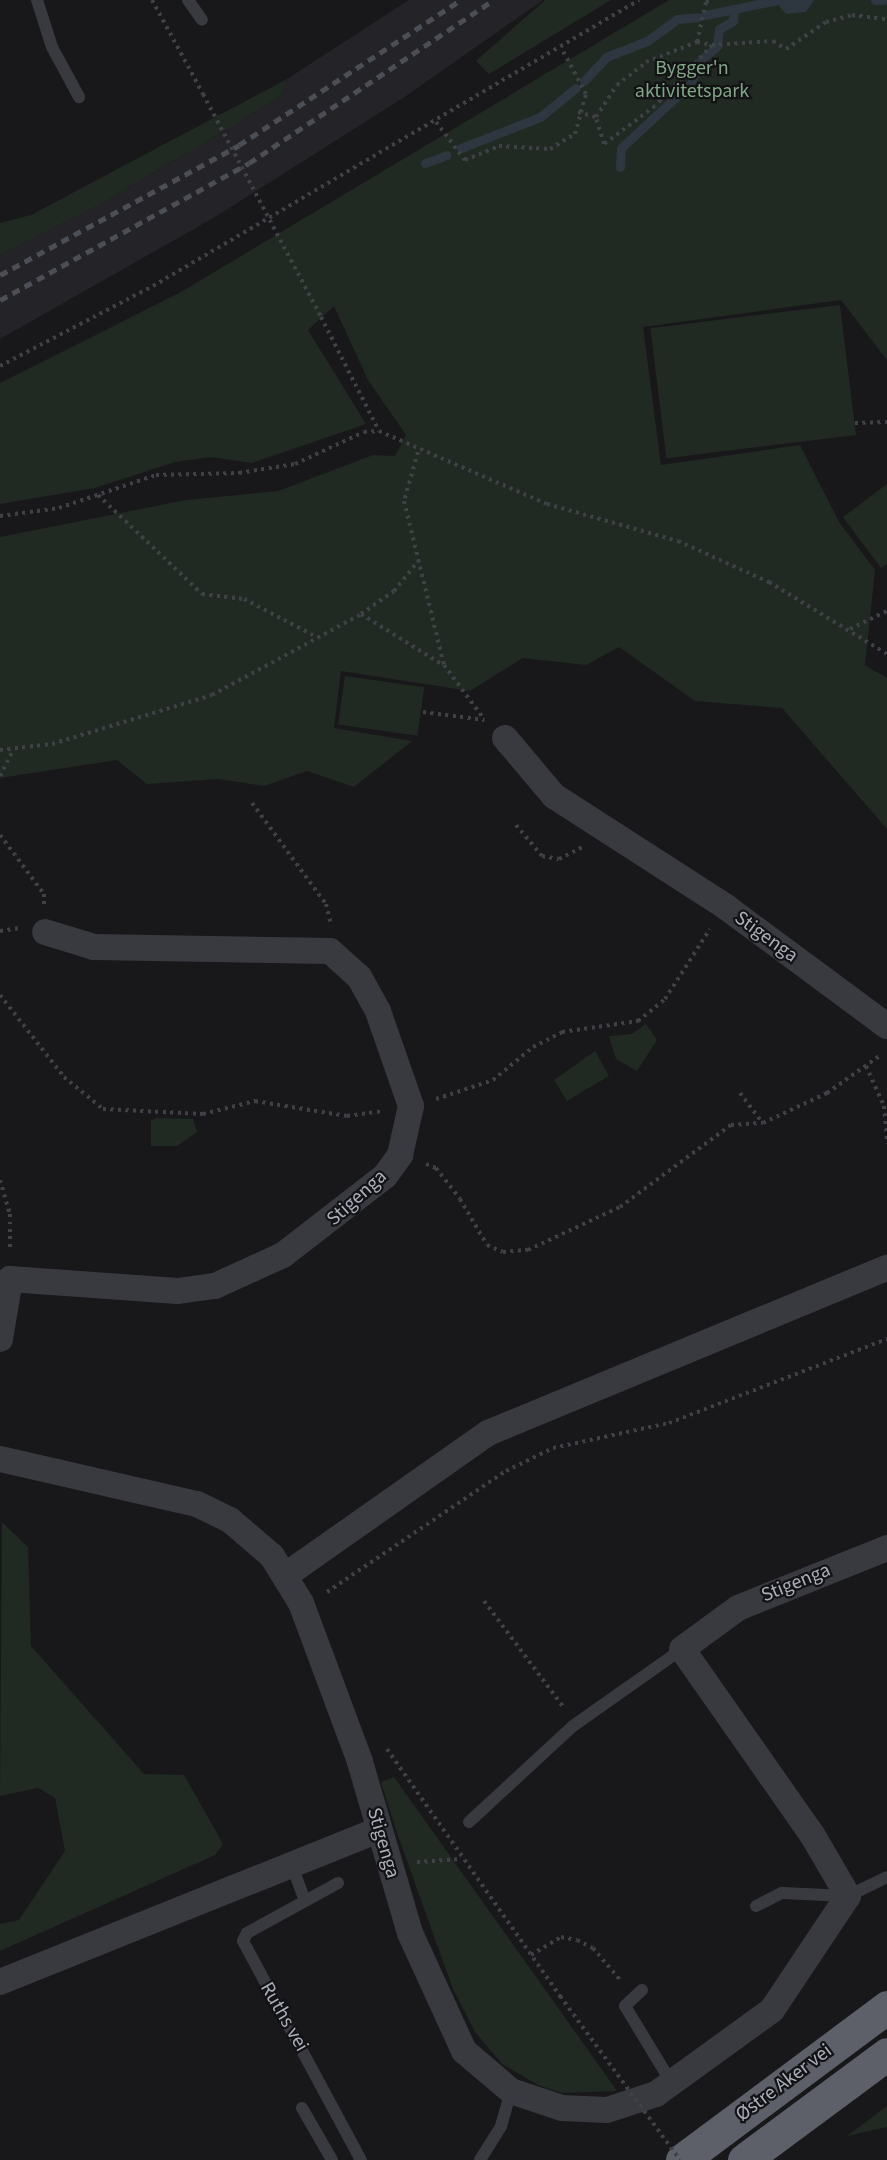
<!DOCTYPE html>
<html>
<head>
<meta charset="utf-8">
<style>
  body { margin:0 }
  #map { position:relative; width:887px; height:2160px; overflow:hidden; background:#18181b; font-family:"Source Sans 3",sans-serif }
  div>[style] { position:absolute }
  .built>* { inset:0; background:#242428 }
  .green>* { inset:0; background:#202922; transform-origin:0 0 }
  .water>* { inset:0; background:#2e373f }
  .stream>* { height:9px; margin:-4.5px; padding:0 4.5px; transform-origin:4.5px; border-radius:4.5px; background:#2e373f }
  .path>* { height:4px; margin-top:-2px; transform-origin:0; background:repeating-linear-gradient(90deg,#3f4147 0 3px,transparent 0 7.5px) }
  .service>* { height:12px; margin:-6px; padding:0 6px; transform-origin:6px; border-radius:6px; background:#393a40 }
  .minor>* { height:26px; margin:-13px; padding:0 13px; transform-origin:13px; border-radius:13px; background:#393a40 }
  .trunk>* { height:33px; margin:-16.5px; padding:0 16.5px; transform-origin:16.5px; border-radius:16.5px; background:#5d6068 }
  .rail>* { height:4.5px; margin-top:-2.25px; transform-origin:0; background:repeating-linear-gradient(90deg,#4c4e55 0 8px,transparent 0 14px) }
  .path-bridge>* { height:4px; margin-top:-2px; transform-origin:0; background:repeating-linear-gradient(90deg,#3f4147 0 3px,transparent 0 7.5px) }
  span { translate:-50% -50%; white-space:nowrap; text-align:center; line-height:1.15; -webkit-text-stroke:4.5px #131316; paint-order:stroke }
  .park-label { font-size:20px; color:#81a685 }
  .street-label { font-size:20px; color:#aaafbb }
</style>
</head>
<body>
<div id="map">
  <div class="built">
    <i style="clip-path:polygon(409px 0,543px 0,406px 96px,215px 217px,0 339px,0 255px,99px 205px,240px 122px,283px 94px,287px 79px)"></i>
  </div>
  <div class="green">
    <i style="clip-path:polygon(545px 0,611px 0,489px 74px,476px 61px)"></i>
    <i style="clip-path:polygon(669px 0,887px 0,887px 360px,841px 300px,643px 327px,661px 465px,800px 445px,839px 522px,875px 570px,865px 665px,887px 678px,887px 829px,782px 708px,695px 701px,619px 647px,586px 665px,523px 658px,470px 691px,341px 671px,334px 728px,412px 741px,354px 787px,307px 771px,264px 786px,219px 779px,147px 784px,117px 760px,0 778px,0 537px,186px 500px,278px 491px,373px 455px,395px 456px,406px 435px,368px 380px,334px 306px,308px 330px,366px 424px,252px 463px,211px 457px,175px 462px,95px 488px,0 504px,0 383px,181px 292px)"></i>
    <i style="clip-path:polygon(287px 79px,283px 94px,240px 122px,99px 205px,0 255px,0 223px,31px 215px)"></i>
    <i style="left:840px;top:305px;width:131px;height:191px;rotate:83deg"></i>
    <i style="clip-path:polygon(887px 484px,887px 564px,881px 568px,843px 517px)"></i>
    <i style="left:345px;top:676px;width:80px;height:49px;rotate:8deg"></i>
    <i style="clip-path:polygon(646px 1024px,657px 1040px,637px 1071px,616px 1059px,609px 1036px,632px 1034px)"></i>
    <i style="clip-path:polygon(595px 1051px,609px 1076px,567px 1101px,554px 1080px)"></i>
    <i style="clip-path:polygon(156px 1118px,193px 1119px,197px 1132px,177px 1146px,151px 1146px,151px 1121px)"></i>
    <i style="clip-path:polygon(2px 1522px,28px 1547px,31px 1646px,144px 1774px,184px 1775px,223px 1844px,215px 1855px,0 1951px,0 1924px,19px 1920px,65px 1851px,55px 1798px,38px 1788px,0 1796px)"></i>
    <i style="clip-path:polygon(394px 1777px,615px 2088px,616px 2091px,562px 2093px,538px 2085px,502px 2064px,475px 2032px,453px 1989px,397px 1833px,381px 1782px)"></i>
    <i style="clip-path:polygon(887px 2106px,887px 2127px,847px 2136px)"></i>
  </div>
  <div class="water">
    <i style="clip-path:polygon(774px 0,814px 0,806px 12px,786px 14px)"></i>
  </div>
  <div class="stream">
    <i style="left:875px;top:0;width:9px"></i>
    <i style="left:705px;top:15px;width:75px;rotate:-11.6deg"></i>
    <i style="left:584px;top:81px;width:33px;rotate:-47deg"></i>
    <i style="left:606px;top:57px;width:44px;rotate:-21.3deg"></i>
    <i style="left:647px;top:41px;width:37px;rotate:-36deg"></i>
    <i style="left:677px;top:19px;width:21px;rotate:-5deg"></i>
    <i style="left:461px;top:148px;width:85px;rotate:-21.4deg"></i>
    <i style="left:540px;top:117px;width:46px;rotate:-38.9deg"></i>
    <i style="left:425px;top:163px;width:23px;rotate:-20deg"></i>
    <i style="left:620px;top:167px;width:19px;rotate:-87deg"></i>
    <i style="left:621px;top:148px;width:97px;rotate:-42.9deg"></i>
    <i style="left:692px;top:82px;width:19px;rotate:-74deg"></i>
    <i style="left:697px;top:64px;width:27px;rotate:-42deg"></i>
    <i style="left:717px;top:46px;width:17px;rotate:-83deg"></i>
    <i style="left:719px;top:29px;width:16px;rotate:-30deg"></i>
    <i style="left:733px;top:21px;width:12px;rotate:-85deg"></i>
  </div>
  <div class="path">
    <i style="left:152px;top:0;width:107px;rotate:61.5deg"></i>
    <i style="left:697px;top:42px;width:15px;rotate:11deg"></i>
    <i style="left:712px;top:45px;width:83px;rotate:133.1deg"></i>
    <i style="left:655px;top:106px;width:64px;rotate:143.3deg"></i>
    <i style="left:604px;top:144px;width:28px;rotate:-107deg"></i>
    <i style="left:596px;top:117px;width:38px;rotate:-57deg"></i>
    <i style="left:617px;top:85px;width:37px;rotate:-38deg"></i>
    <i style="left:646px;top:62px;width:55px;rotate:-21.4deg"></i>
    <i style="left:697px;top:42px;width:41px;rotate:-77.3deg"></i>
    <i style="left:706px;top:2px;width:5px;rotate:-22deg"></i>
    <i style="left:712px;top:45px;width:61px;rotate:-3.8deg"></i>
    <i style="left:773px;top:41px;width:15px;rotate:32deg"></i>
    <i style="left:786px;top:49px;width:48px;rotate:-34deg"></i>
    <i style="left:826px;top:22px;width:27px;rotate:-15deg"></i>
    <i style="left:852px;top:15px;width:35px;rotate:7deg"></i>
    <i style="left:578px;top:112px;width:19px;rotate:16deg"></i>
    <i style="left:436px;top:122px;width:48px;rotate:52.7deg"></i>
    <i style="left:465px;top:160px;width:37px;rotate:-22deg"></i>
    <i style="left:499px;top:146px;width:51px;rotate:3.4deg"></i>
    <i style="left:550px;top:149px;width:29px;rotate:-31deg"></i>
    <i style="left:575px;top:134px;width:41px;rotate:-74.6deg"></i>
    <i style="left:586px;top:94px;width:51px;rotate:-118.1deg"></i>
    <i style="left:321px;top:317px;width:128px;rotate:63deg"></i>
    <i style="left:379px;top:431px;width:183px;rotate:23.5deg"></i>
    <i style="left:547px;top:504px;width:136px;rotate:15.8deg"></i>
    <i style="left:678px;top:541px;width:100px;rotate:24.3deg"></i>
    <i style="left:769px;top:582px;width:138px;rotate:31.4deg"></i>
    <i style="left:0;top:366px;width:173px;rotate:-27.6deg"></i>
    <i style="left:153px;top:286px;width:564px;rotate:-30.48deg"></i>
    <i style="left:855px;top:423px;width:32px;rotate:-2deg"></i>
    <i style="left:418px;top:452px;width:51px;rotate:105.9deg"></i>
    <i style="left:404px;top:501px;width:169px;rotate:76.3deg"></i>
    <i style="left:444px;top:665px;width:67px;rotate:53.5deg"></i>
    <i style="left:98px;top:495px;width:144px;rotate:43.6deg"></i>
    <i style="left:202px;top:594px;width:42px;rotate:6.8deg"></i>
    <i style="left:244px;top:599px;width:80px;rotate:27.5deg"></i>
    <i style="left:0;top:516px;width:60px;rotate:-7.7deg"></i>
    <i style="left:59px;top:508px;width:102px;rotate:-18.8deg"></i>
    <i style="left:156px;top:475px;width:83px;rotate:-1.4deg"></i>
    <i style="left:239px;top:473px;width:57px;rotate:-9.1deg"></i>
    <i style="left:295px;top:464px;width:76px;rotate:-24.9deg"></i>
    <i style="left:364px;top:432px;width:14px;rotate:-4deg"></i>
    <i style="left:361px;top:614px;width:97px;rotate:31.9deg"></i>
    <i style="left:850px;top:629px;width:41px;rotate:-25.9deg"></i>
    <i style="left:423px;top:712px;width:62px;rotate:7.5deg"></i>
    <i style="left:0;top:750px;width:52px;rotate:-6.6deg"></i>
    <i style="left:52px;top:744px;width:167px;rotate:-17deg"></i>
    <i style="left:212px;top:695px;width:170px;rotate:-28.5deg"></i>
    <i style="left:361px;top:614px;width:40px;rotate:-34.9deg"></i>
    <i style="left:394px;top:591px;width:38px;rotate:-51deg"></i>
    <i style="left:0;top:776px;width:28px;rotate:-63deg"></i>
    <i style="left:252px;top:803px;width:125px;rotate:53.8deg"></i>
    <i style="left:326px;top:904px;width:21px;rotate:76deg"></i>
    <i style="left:516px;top:825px;width:40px;rotate:50deg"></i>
    <i style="left:542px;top:856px;width:17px;rotate:10deg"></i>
    <i style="left:559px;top:859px;width:27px;rotate:-27deg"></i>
    <i style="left:0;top:835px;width:74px;rotate:53.3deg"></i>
    <i style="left:44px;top:894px;width:12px;rotate:90deg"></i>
    <i style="left:0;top:931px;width:18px;rotate:-9deg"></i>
    <i style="left:0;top:995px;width:104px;rotate:52deg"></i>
    <i style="left:64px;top:1077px;width:50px;rotate:39.4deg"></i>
    <i style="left:103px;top:1109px;width:100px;rotate:2.9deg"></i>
    <i style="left:203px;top:1114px;width:54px;rotate:-14deg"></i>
    <i style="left:255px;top:1101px;width:93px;rotate:9.3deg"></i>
    <i style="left:347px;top:1116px;width:35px;rotate:-8deg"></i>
    <i style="left:866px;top:1066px;width:44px;rotate:65.8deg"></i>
    <i style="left:884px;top:1106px;width:38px;rotate:85deg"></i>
    <i style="left:740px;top:1093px;width:36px;rotate:53deg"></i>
    <i style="left:436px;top:1099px;width:60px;rotate:-18.4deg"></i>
    <i style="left:493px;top:1080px;width:52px;rotate:-39.5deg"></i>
    <i style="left:533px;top:1047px;width:33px;rotate:-27deg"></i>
    <i style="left:562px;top:1032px;width:77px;rotate:-8.2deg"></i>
    <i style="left:638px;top:1021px;width:35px;rotate:-39deg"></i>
    <i style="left:665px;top:999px;width:83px;rotate:-57.3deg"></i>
    <i style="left:426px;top:1164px;width:11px;rotate:22deg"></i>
    <i style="left:436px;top:1168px;width:39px;rotate:52deg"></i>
    <i style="left:460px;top:1199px;width:53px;rotate:59.6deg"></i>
    <i style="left:487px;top:1245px;width:17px;rotate:24deg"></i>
    <i style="left:503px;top:1252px;width:25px;rotate:-5deg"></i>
    <i style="left:528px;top:1250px;width:102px;rotate:-25.1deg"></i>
    <i style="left:620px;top:1207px;width:138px;rotate:-36.5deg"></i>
    <i style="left:731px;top:1125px;width:32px;rotate:-4deg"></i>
    <i style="left:763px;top:1123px;width:71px;rotate:-25.1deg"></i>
    <i style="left:827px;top:1093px;width:67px;rotate:-35.3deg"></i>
    <i style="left:0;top:1180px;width:35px;rotate:74deg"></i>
    <i style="left:10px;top:1214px;width:37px;rotate:90deg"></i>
    <i style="left:327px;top:1592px;width:216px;rotate:-34.1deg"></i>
    <i style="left:506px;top:1471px;width:52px;rotate:-26.1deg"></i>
    <i style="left:553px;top:1448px;width:119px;rotate:-12.2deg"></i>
    <i style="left:669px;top:1423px;width:234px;rotate:-21.1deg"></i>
    <i style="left:484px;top:1601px;width:134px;rotate:53.2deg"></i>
    <i style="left:387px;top:1749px;width:302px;rotate:55deg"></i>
    <i style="left:417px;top:1862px;width:44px;rotate:-3.9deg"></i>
    <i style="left:531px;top:1955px;width:35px;rotate:-31deg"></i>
    <i style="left:561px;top:1937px;width:16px;rotate:11deg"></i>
    <i style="left:577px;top:1940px;width:18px;rotate:27deg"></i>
    <i style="left:593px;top:1948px;width:43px;rotate:49.7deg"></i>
  </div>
  <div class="service">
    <i style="left:37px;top:0;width:49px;rotate:72.3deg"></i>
    <i style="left:52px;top:47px;width:57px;rotate:61.6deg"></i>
    <i style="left:188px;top:0;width:24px;rotate:55deg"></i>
    <i style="left:469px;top:1822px;width:142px;rotate:-42.7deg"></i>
    <i style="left:573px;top:1726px;width:133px;rotate:-35.2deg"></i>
    <i style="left:291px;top:1863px;width:40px;rotate:69.8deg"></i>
    <i style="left:338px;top:1883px;width:104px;rotate:151.2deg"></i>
    <i style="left:247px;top:1933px;width:9px;rotate:117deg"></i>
    <i style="left:243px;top:1941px;width:249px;rotate:61.7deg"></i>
    <i style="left:756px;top:1906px;width:29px;rotate:-27deg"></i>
    <i style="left:782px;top:1893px;width:66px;rotate:2.6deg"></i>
    <i style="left:848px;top:1896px;width:43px;rotate:-26deg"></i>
    <i style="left:642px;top:1990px;width:23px;rotate:137deg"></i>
    <i style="left:625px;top:2006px;width:89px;rotate:58.8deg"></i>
    <i style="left:302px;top:2108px;width:60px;rotate:60deg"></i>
    <i style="left:480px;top:2160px;width:40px;rotate:-58deg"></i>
    <i style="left:501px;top:2126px;width:36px;rotate:-74deg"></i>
  </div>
  <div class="minor">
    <i style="left:505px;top:738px;width:76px;rotate:49.8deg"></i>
    <i style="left:554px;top:796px;width:205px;rotate:32.8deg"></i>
    <i style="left:726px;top:907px;width:200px;rotate:36.5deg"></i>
    <i style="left:0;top:1339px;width:61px;rotate:-80.5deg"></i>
    <i style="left:10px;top:1279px;width:168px;rotate:4.1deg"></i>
    <i style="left:178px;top:1291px;width:37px;rotate:-8deg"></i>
    <i style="left:215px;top:1286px;width:75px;rotate:-24.5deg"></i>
    <i style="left:283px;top:1255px;width:129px;rotate:-37.8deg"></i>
    <i style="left:385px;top:1176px;width:26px;rotate:-54deg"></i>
    <i style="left:400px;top:1155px;width:50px;rotate:-77.3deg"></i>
    <i style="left:411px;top:1106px;width:101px;rotate:-109.2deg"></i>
    <i style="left:378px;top:1011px;width:39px;rotate:-119deg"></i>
    <i style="left:359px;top:977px;width:39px;rotate:-138deg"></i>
    <i style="left:330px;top:951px;width:236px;rotate:-179deg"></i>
    <i style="left:94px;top:947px;width:51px;rotate:-163deg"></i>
    <i style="left:0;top:1459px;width:202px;rotate:12.9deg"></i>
    <i style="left:197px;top:1504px;width:37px;rotate:26deg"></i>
    <i style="left:230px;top:1520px;width:55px;rotate:40.6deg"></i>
    <i style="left:272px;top:1556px;width:55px;rotate:58.3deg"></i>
    <i style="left:301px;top:1603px;width:170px;rotate:69.6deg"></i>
    <i style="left:360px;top:1762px;width:178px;rotate:73.7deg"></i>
    <i style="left:410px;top:1933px;width:130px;rotate:65.4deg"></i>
    <i style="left:464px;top:2051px;width:62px;rotate:40.4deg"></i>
    <i style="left:511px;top:2091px;width:54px;rotate:18.4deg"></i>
    <i style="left:562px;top:2108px;width:45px;rotate:2.5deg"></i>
    <i style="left:607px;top:2110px;width:52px;rotate:-18.1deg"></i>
    <i style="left:656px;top:2094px;width:143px;rotate:-35.9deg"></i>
    <i style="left:772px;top:2010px;width:137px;rotate:-56.3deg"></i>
    <i style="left:848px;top:1896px;width:69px;rotate:-120.3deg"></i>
    <i style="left:813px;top:1836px;width:228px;rotate:-125deg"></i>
    <i style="left:682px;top:1649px;width:69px;rotate:-36.2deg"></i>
    <i style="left:738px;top:1608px;width:161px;rotate:-21.9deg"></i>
    <i style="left:286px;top:1575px;width:247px;rotate:-35.1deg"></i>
    <i style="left:488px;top:1433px;width:432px;rotate:-22.5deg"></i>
    <i style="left:0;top:1982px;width:408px;rotate:-21.9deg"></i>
  </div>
  <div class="trunk">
    <i style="left:682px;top:2160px;width:256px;rotate:-36.7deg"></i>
    <i style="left:744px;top:2160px;width:178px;rotate:-36.5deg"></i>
  </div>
  <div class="rail">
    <i style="left:0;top:275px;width:272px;rotate:-28.5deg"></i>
    <i style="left:239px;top:145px;width:265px;rotate:-33.2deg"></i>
    <i style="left:0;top:300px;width:284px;rotate:-28.8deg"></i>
    <i style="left:249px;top:163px;width:293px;rotate:-33.7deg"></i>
  </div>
  <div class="path-bridge">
    <i style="left:203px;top:94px;width:252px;rotate:62.1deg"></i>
    <i style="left:560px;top:1996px;width:203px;rotate:53.8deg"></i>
  </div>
  <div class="park-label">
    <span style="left:692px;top:80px">Bygger'n<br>aktivitetspark</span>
  </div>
  <div class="street-label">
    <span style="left:766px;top:937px;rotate:36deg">Stigenga</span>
    <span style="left:357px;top:1198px;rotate:-42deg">Stigenga</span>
    <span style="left:796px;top:1583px;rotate:-22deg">Stigenga</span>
    <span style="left:383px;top:1843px;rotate:74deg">Stigenga</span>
    <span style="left:284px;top:2017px;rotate:60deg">Ruths vei</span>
    <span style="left:784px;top:2083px;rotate:-37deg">Østre Aker vei</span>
  </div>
</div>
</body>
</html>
